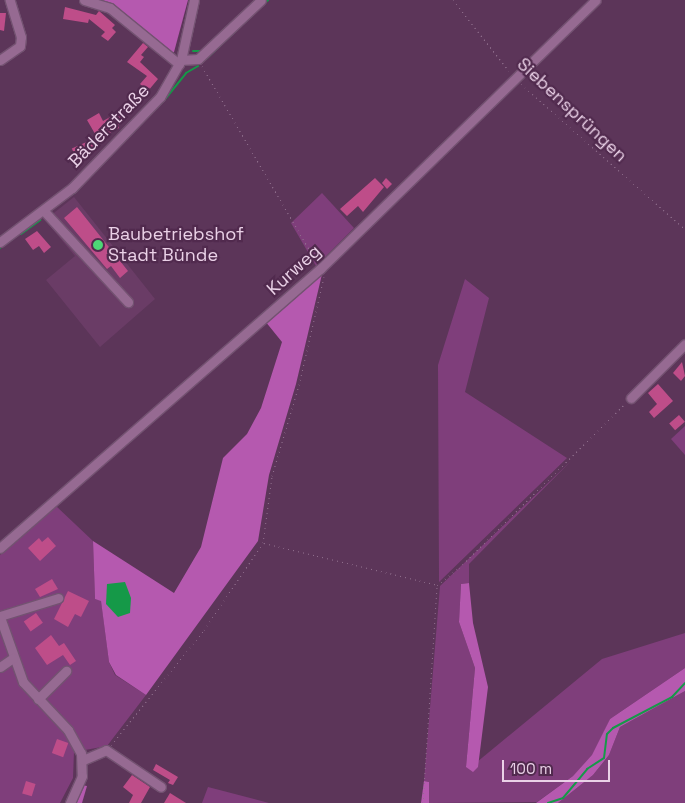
<!DOCTYPE html>
<html>
<head>
<meta charset="utf-8">
<style>
  body { margin:0 }
  #map { position:relative; width:685px; height:803px; overflow:hidden; background:#5c3559; font-family:"Space Grotesk",sans-serif }
  div>[style] { position:absolute }
  .built>* { inset:0; background:#6a3c66 }
  .green>* { inset:0; background:#7f3e7b }
  .forest>* { inset:0; background:#b559af }
  .water>* { inset:0; background:#159948 }
  .stream>* { height:2px; margin:-1px; padding:0 1px; transform-origin:1px; border-radius:1px; background:#159948 }
  .building>* { inset:0; background:#be4d89; transform-origin:0 0 }
  .path>* { height:1px; margin-top:-0.5px; transform-origin:0; background:repeating-linear-gradient(90deg,#91708e 0 1px,transparent 0 5px) }
  .roads { filter:drop-shadow(1px 0 #735271) drop-shadow(-1px 0 #735271) drop-shadow(0 1px #735271) drop-shadow(0 -1px #735271) }
  .minor>* { height:9px; margin:-4.5px; padding:0 4.5px; transform-origin:4.5px; border-radius:4.5px; background:#966a92 }
  .dots>* { width:14px; height:14px; translate:-50% -50%; box-sizing:border-box; border:2px solid #512a4e; border-radius:50% }
  span { translate:-50% -50%; white-space:nowrap; text-align:center; line-height:1.15; -webkit-text-stroke:4.5px #512a4e; paint-order:stroke }
  .street-label { font-size:18px; color:#ead1e7 }
  .poi-label { font-size:18px; color:#ead1e7 }
  .left { translate:0 -50%; text-align:left }
  .scale { position:absolute; left:502px; top:760px; width:108px; height:22px; box-sizing:border-box; border:2px solid #ead1e7; border-top:0; padding-left:6px; font-size:15px; line-height:18px; white-space:nowrap; color:#ead1e7; -webkit-text-stroke:4px #512a4e; paint-order:stroke }
</style>
</head>
<body>
<div id="map">
  <div class="built">
    <i style="clip-path:polygon(74px 197px,155px 299px,100px 347px,46px 280px,75px 256px,45px 220px)"></i>
  </div>
  <div class="green">
    <i style="clip-path:polygon(322px 193px,354px 228px,316px 266px,291px 223px)"></i>
    <i style="clip-path:polygon(465px 279px,489px 298px,465px 392px,567px 458px,439px 582px,438px 365px)"></i>
    <i style="clip-path:polygon(685px 426px,685px 455px,671px 439px)"></i>
    <i style="clip-path:polygon(571px 461px,469px 564px,469px 583px,461px 584px,459px 622px,475px 668px,466px 767px,478px 767px,477px 762px,602px 659px,685px 633px,685px 668px,610px 719px,593px 755px,573px 776px,537px 802px,429px 803px,429px 782px,424px 781px,440px 586px)"></i>
    <i style="clip-path:polygon(56px 506px,93px 541px,95px 599px,101px 600px,109px 662px,115px 675px,146px 695px,107px 746px,74px 752px,73px 778px,60px 803px,0 803px,0 555px)"></i>
    <i style="clip-path:polygon(685px 691px,685px 803px,558px 803px,593px 775px,609px 755px,620px 727px)"></i>
    <i style="clip-path:polygon(208px 787px,269px 803px,202px 803px)"></i>
  </div>
  <div class="forest">
    <i style="clip-path:polygon(101px 0,188px 0,174px 52px,168px 53px)"></i>
    <i style="clip-path:polygon(323px 270px,296px 384px,269px 475px,258px 541px,146px 695px,116px 675px,109px 662px,101px 601px,95px 599px,93px 541px,174px 593px,201px 547px,223px 458px,247px 434px,261px 408px,282px 342px,265px 321px)"></i>
    <i style="clip-path:polygon(469px 583px,473px 623px,488px 687px,478px 767px,473px 772px,466px 767px,475px 668px,459px 622px,461px 584px)"></i>
    <i style="clip-path:polygon(685px 668px,685px 691px,620px 727px,609px 755px,593px 775px,558px 803px,536px 803px,573px 776px,592px 755px,610px 719px)"></i>
    <i style="clip-path:polygon(424px 781px,429px 782px,429px 803px,421px 803px)"></i>
    <i style="clip-path:polygon(82px 785px,87px 786px,82px 803px,73px 803px)"></i>
  </div>
  <div class="water">
    <i style="clip-path:polygon(125px 582px,131px 598px,130px 613px,118px 617px,106px 604px,107px 584px)"></i>
  </div>
  <div class="stream">
    <i style="left:193px;top:51px;width:8px"></i>
    <i style="left:206px;top:59px;width:86px;rotate:-43.6deg"></i>
    <i style="left:73px;top:194px;width:134px;rotate:-45.9deg"></i>
    <i style="left:166px;top:98px;width:32px;rotate:-51deg"></i>
    <i style="left:186px;top:73px;width:14px;rotate:-30deg"></i>
    <i style="left:21px;top:234px;width:24px;rotate:-36deg"></i>
    <i style="left:0;top:248px;width:17px;rotate:-36deg"></i>
    <i style="left:548px;top:803px;width:16px;rotate:-18deg"></i>
    <i style="left:563px;top:798px;width:38px;rotate:-50deg"></i>
    <i style="left:587px;top:769px;width:20px;rotate:-33deg"></i>
    <i style="left:604px;top:758px;width:24px;rotate:-83deg"></i>
    <i style="left:607px;top:734px;width:8px;rotate:-45deg"></i>
    <i style="left:613px;top:728px;width:67px;rotate:-27.7deg"></i>
    <i style="left:672px;top:697px;width:19px;rotate:-47deg"></i>
  </div>
  <div class="building">
    <i style="clip-path:polygon(65px 7px,96px 15px,99px 11px,115px 25px,112px 28px,116px 32px,108px 41px,101px 36px,105px 32px,89px 19px,88px 23px,63px 19px)"></i>
    <i style="clip-path:polygon(0 13px,6px 13px,4px 31px,0 30px)"></i>
    <i style="clip-path:polygon(143px 43px,148px 47px,141px 55px,144px 57px,140px 62px,158px 79px,148px 91px,140px 84px,147px 76px,127px 62px)"></i>
    <i style="clip-path:polygon(119px 112px,124px 121px,118px 125px,119px 128px,98px 139px,87px 120px,99px 113px,103px 121px)"></i>
    <i style="left:91px;top:140px;width:12px;height:21px;rotate:66deg"></i>
    <i style="clip-path:polygon(375px 178px,384px 187px,363px 212px,358px 206px,347px 216px,340px 209px)"></i>
    <i style="clip-path:polygon(386px 178px,392px 184px,387px 189px,382px 183px)"></i>
    <i style="clip-path:polygon(77px 207px,128px 271px,120px 278px,111px 266px,107px 269px,64px 218px)"></i>
    <i style="clip-path:polygon(37px 231px,51px 247px,44px 253px,39px 246px,33px 250px,25px 239px)"></i>
    <i style="clip-path:polygon(682px 362px,685px 376px,681px 381px,673px 373px)"></i>
    <i style="clip-path:polygon(658px 384px,673px 401px,654px 418px,649px 412px,657px 404px,648px 393px)"></i>
    <i style="left:679px;top:415px;width:9px;height:13px;rotate:49deg"></i>
    <i style="clip-path:polygon(48px 537px,56px 546px,40px 561px,28px 548px,39px 538px,42px 542px)"></i>
    <i style="clip-path:polygon(52px 579px,58px 589px,40px 597px,35px 589px)"></i>
    <i style="clip-path:polygon(68px 591px,89px 601px,81px 617px,75px 614px,68px 627px,54px 619px)"></i>
    <i style="left:36px;top:613px;width:12px;height:15px;rotate:55deg"></i>
    <i style="clip-path:polygon(51px 635px,59px 646px,64px 643px,76px 661px,70px 665px,63px 655px,47px 665px,35px 648px)"></i>
    <i style="left:57px;top:739px;width:12px;height:15px;rotate:20deg"></i>
    <i style="clip-path:polygon(156px 764px,178px 777px,173px 785px,168px 783px,170px 780px,153px 770px)"></i>
    <i style="clip-path:polygon(132px 775px,150px 787px,141px 803px,129px 803px,133px 795px,123px 787px)"></i>
    <i style="left:26px;top:781px;width:10px;height:13px;rotate:17deg"></i>
    <i style="clip-path:polygon(170px 793px,186px 803px,164px 803px)"></i>
  </div>
  <div class="path">
    <i style="left:453px;top:0;width:90px;rotate:51.7deg"></i>
    <i style="left:202px;top:66px;width:226px;rotate:59.7deg"></i>
    <i style="left:521px;top:84px;width:219px;rotate:41.5deg"></i>
    <i style="left:264px;top:543px;width:178px;rotate:13.6deg"></i>
    <i style="left:111px;top:745px;width:148px;rotate:-51deg"></i>
    <i style="left:204px;top:630px;width:105px;rotate:-55.9deg"></i>
    <i style="left:263px;top:543px;width:68px;rotate:-82.3deg"></i>
    <i style="left:272px;top:476px;width:95px;rotate:-73.5deg"></i>
    <i style="left:299px;top:385px;width:111px;rotate:-77deg"></i>
    <i style="left:423px;top:803px;width:218px;rotate:-86.3deg"></i>
    <i style="left:437px;top:585px;width:28px;rotate:-38deg"></i>
    <i style="left:459px;top:568px;width:233px;rotate:-44.7deg"></i>
  </div>
  <div class="roads">
    <div class="minor">
      <i style="left:84px;top:0;width:27px;rotate:17deg"></i>
      <i style="left:110px;top:8px;width:89px;rotate:39.1deg"></i>
      <i style="left:0;top:60px;width:24px;rotate:-35deg"></i>
      <i style="left:20px;top:46px;width:9px;rotate:-84deg"></i>
      <i style="left:21px;top:37px;width:39px;rotate:-107deg"></i>
      <i style="left:181px;top:60px;width:17px;rotate:-3deg"></i>
      <i style="left:198px;top:59px;width:86px;rotate:-43.1deg"></i>
      <i style="left:44px;top:211px;width:124px;rotate:47.3deg"></i>
      <i style="left:0;top:242px;width:90px;rotate:-36.9deg"></i>
      <i style="left:72px;top:188px;width:127px;rotate:-46deg"></i>
      <i style="left:160px;top:97px;width:43px;rotate:-60.4deg"></i>
      <i style="left:181px;top:60px;width:61px;rotate:-77.8deg"></i>
      <i style="left:631px;top:398px;width:76px;rotate:-45deg"></i>
      <i style="left:0;top:548px;width:425px;rotate:-41.1deg"></i>
      <i style="left:320px;top:269px;width:385px;rotate:-44.3deg"></i>
      <i style="left:0;top:616px;width:61px;rotate:-17.2deg"></i>
      <i style="left:0;top:617px;width:69px;rotate:70.5deg"></i>
      <i style="left:23px;top:682px;width:66px;rotate:46.8deg"></i>
      <i style="left:68px;top:730px;width:26px;rotate:61deg"></i>
      <i style="left:81px;top:753px;width:23px;rotate:88deg"></i>
      <i style="left:82px;top:776px;width:30px;rotate:114deg"></i>
      <i style="left:0;top:667px;width:16px;rotate:-35deg"></i>
      <i style="left:38px;top:699px;width:40px;rotate:-45deg"></i>
      <i style="left:83px;top:760px;width:25px;rotate:-23deg"></i>
      <i style="left:106px;top:750px;width:66px;rotate:33.9deg"></i>
    </div>
  </div>
  <div class="dots">
    <i style="left:98px;top:245px;background:#4dd676"></i>
  </div>
  <div class="street-label">
    <span style="left:572px;top:110px;rotate:43deg">Siebensprüngen</span>
    <span style="left:109px;top:126px;rotate:-46deg">Bäderstraße</span>
    <span style="left:294px;top:270px;rotate:-42deg">Kurweg</span>
  </div>
  <div class="poi-label">
    <span class="left" style="left:108px;top:245px">Baubetriebshof<br>Stadt Bünde</span>
  </div>
  <div class="scale">100 m</div>
</div>
</body>
</html>
